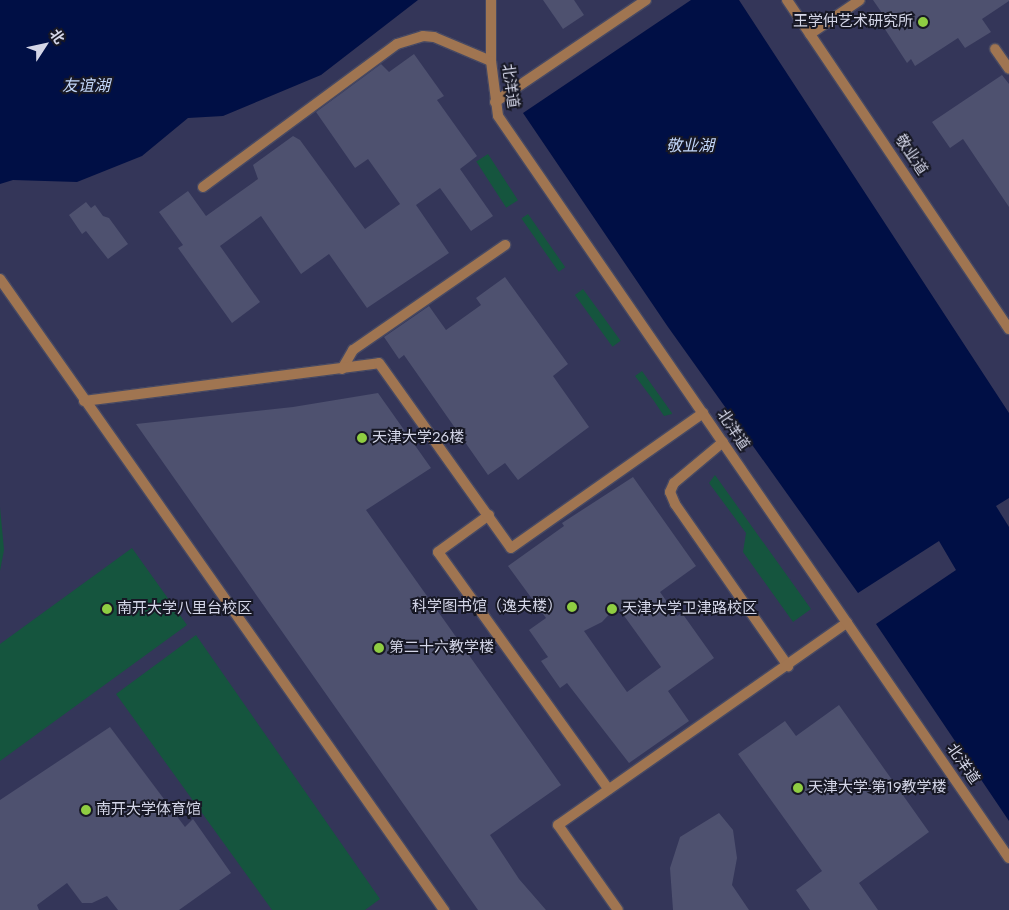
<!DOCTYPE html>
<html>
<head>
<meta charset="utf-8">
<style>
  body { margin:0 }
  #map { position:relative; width:1009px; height:910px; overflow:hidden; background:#2c2e4a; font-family:Jost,"Noto Sans SC",sans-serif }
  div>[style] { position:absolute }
  .built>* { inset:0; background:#343659; transform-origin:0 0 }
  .green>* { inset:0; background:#15553e; transform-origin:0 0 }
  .water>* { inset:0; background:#000f45 }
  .building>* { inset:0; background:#4e516f }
  .roads { filter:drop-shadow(1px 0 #474963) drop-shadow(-1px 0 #474963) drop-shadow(0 1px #474963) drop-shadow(0 -1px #474963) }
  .service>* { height:10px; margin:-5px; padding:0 5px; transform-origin:5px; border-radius:5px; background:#a07551 }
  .pedestrian>* { height:10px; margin:-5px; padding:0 5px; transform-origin:5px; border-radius:5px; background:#a07551 }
  .minor>* { height:10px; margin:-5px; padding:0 5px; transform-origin:5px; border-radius:5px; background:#a07551 }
  .tertiary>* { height:10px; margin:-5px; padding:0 5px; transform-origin:5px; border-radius:5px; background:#a07551 }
  .dots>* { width:14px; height:14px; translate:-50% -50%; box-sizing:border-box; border:2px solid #171825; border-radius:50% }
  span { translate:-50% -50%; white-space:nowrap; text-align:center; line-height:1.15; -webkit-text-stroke:4px #171825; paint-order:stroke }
  .poi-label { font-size:15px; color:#d4d6e8 }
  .right { translate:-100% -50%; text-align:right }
  .left { translate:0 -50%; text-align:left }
  .street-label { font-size:15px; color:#d4d6e8 }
  .water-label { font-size:16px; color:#c2d6f9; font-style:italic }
  .north { position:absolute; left:20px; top:20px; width:50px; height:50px; -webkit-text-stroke:4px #171825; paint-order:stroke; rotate:55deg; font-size:14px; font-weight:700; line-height:20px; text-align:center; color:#d4d6e8 }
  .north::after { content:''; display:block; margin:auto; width:18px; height:22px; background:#d4d6e8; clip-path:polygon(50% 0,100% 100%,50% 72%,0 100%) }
</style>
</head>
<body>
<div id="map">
  <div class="built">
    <i style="left:0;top:0;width:1009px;height:910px"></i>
  </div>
  <div class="green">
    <i style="left:488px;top:154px;width:55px;height:14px;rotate:57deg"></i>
    <i style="left:528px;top:214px;width:65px;height:8px;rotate:55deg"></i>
    <i style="left:583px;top:289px;width:64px;height:10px;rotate:54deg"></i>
    <i style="clip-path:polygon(642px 371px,672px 413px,672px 414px,664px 416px,654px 401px,635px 376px)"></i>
    <i style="clip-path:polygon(715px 475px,811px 609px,793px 622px,743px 552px,746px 533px,709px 483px)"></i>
    <i style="clip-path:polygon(0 507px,4px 550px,0 571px)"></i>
    <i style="clip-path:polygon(132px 548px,187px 625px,0 761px,0 644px)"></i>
    <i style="clip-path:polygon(196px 635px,380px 899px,365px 910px,272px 910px,116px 694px)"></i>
  </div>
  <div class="water">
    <i style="clip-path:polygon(0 0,418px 0,321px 75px,223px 116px,188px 118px,142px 156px,77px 182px,13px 180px,0 184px)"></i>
    <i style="clip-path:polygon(691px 0,739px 0,1009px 413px,1009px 498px,996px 506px,1009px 527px,1009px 821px,876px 624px,956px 570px,939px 541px,858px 593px,668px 327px,523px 113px)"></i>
  </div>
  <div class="building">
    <i style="clip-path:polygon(543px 0,574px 0,584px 15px,563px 29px)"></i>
    <i style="clip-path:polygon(873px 0,1009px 0,1009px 1px,982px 19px,991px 32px,965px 48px,958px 38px,915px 66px,911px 59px,907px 63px,879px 20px,884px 16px)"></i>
    <i style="clip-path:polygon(414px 54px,444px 96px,437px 100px,477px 156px,460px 169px,493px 216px,471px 231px,440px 188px,416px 205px,449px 253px,367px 308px,329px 254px,301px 274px,261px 216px,220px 246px,260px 302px,232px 323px,178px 248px,183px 245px,159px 212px,188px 191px,206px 216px,258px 179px,253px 165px,293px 136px,300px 140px,365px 229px,400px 204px,368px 159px,355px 168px,316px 112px,381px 64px,389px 72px)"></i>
    <i style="clip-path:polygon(1002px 75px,1009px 84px,1009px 207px,963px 139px,950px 148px,932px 122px)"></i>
    <i style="clip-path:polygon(86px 202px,91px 208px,95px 205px,103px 216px,109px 218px,128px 244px,108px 259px,86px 231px,82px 234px,69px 215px)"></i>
    <i style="clip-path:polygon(505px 277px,568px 364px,553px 376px,589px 427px,518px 480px,505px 463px,488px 475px,404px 355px,399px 359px,384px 337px,429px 306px,446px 330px,481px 305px,476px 298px)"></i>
    <i style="clip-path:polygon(378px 393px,431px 468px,366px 510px,561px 785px,490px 835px,519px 879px,546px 910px,478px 910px,136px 424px,293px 407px)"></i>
    <i style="clip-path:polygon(evenodd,633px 477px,696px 566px,660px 592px,677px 616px,682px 613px,714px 658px,668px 691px,689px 721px,629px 763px,567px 683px,560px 688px,541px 661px,548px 657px,529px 630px,546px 618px,508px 566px,564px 526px,562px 523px,633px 477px,617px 606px,661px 667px,627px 692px,584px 631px,602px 622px,617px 606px)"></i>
    <i style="clip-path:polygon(839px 705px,929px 832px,859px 883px,878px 910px,810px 910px,796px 890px,822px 871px,738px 754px,785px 721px,796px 736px)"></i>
    <i style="clip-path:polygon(110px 727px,185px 827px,193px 819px,231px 873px,179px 910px,118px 910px,107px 896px,92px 903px,82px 903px,67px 883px,37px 905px,39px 910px,0 910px,0 800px)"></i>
    <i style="clip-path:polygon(719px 813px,733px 830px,737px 858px,732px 885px,749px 910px,673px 910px,670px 868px,680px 837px)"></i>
  </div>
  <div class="roads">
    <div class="service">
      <i style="left:995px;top:49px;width:24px;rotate:55deg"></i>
      <i style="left:203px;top:187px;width:241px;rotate:-36.4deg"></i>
      <i style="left:397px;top:44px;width:27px;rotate:-17deg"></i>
      <i style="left:423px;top:36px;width:11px;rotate:5deg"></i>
      <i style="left:434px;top:37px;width:62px;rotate:22.8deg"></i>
      <i style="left:342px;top:369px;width:22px;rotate:-60deg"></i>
      <i style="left:353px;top:350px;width:185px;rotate:-34.6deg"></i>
      <i style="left:723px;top:442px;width:64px;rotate:140.1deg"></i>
      <i style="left:674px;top:483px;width:10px;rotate:114deg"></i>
      <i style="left:670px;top:492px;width:13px;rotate:67deg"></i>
      <i style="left:675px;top:504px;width:198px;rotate:55.1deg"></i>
    </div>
    <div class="pedestrian">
      <i style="left:489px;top:515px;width:63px;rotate:144deg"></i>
      <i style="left:438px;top:552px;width:292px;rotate:54.3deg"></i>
    </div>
    <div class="minor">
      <i style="left:810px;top:34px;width:60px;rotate:-34.2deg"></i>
      <i style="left:495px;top:102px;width:182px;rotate:-34deg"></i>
      <i style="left:0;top:279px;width:772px;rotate:54.87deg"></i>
      <i style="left:84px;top:401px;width:297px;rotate:-7.3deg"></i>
      <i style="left:379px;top:363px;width:227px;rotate:54.5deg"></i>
      <i style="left:511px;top:548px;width:235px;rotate:-35.1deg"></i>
      <i style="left:618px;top:910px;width:104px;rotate:-125.2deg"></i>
      <i style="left:558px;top:825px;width:353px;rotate:-35deg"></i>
    </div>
    <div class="tertiary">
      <i style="left:491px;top:0;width:61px;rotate:90deg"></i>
      <i style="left:491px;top:61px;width:55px;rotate:82.7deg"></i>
      <i style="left:498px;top:116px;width:901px;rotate:55.45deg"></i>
      <i style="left:787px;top:0;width:397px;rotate:56deg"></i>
    </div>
  </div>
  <div class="dots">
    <i style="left:923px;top:22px;background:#8fcd42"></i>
    <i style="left:362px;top:438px;background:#8fcd42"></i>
    <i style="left:572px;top:607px;background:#8fcd42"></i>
    <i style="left:107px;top:609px;background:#8fcd42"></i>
    <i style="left:612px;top:609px;background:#8fcd42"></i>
    <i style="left:379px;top:648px;background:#8fcd42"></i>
    <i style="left:798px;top:788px;background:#8fcd42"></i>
    <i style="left:86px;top:810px;background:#8fcd42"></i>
  </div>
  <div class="poi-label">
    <span class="right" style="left:913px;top:22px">王学仲艺术研究所</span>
    <span class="left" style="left:372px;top:438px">天津大学26楼</span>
    <span class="right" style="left:562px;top:607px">科学图书馆（逸夫楼）</span>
    <span class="left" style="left:117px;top:609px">南开大学八里台校区</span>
    <span class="left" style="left:622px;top:609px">天津大学卫津路校区</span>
    <span class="left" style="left:389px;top:648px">第二十六教学楼</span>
    <span class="left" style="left:808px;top:788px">天津大学-第19教学楼</span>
    <span class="left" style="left:96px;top:810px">南开大学体育馆</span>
  </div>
  <div class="street-label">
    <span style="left:510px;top:86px;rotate:82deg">北洋道</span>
    <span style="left:911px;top:155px;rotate:56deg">敬业道</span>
    <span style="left:733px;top:430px;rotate:56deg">北洋道</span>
    <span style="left:963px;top:764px;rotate:55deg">北洋道</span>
  </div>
  <div class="water-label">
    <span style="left:86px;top:86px">友谊湖</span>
    <span style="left:690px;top:146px">敬业湖</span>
  </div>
  <div class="north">北</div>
</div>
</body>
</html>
